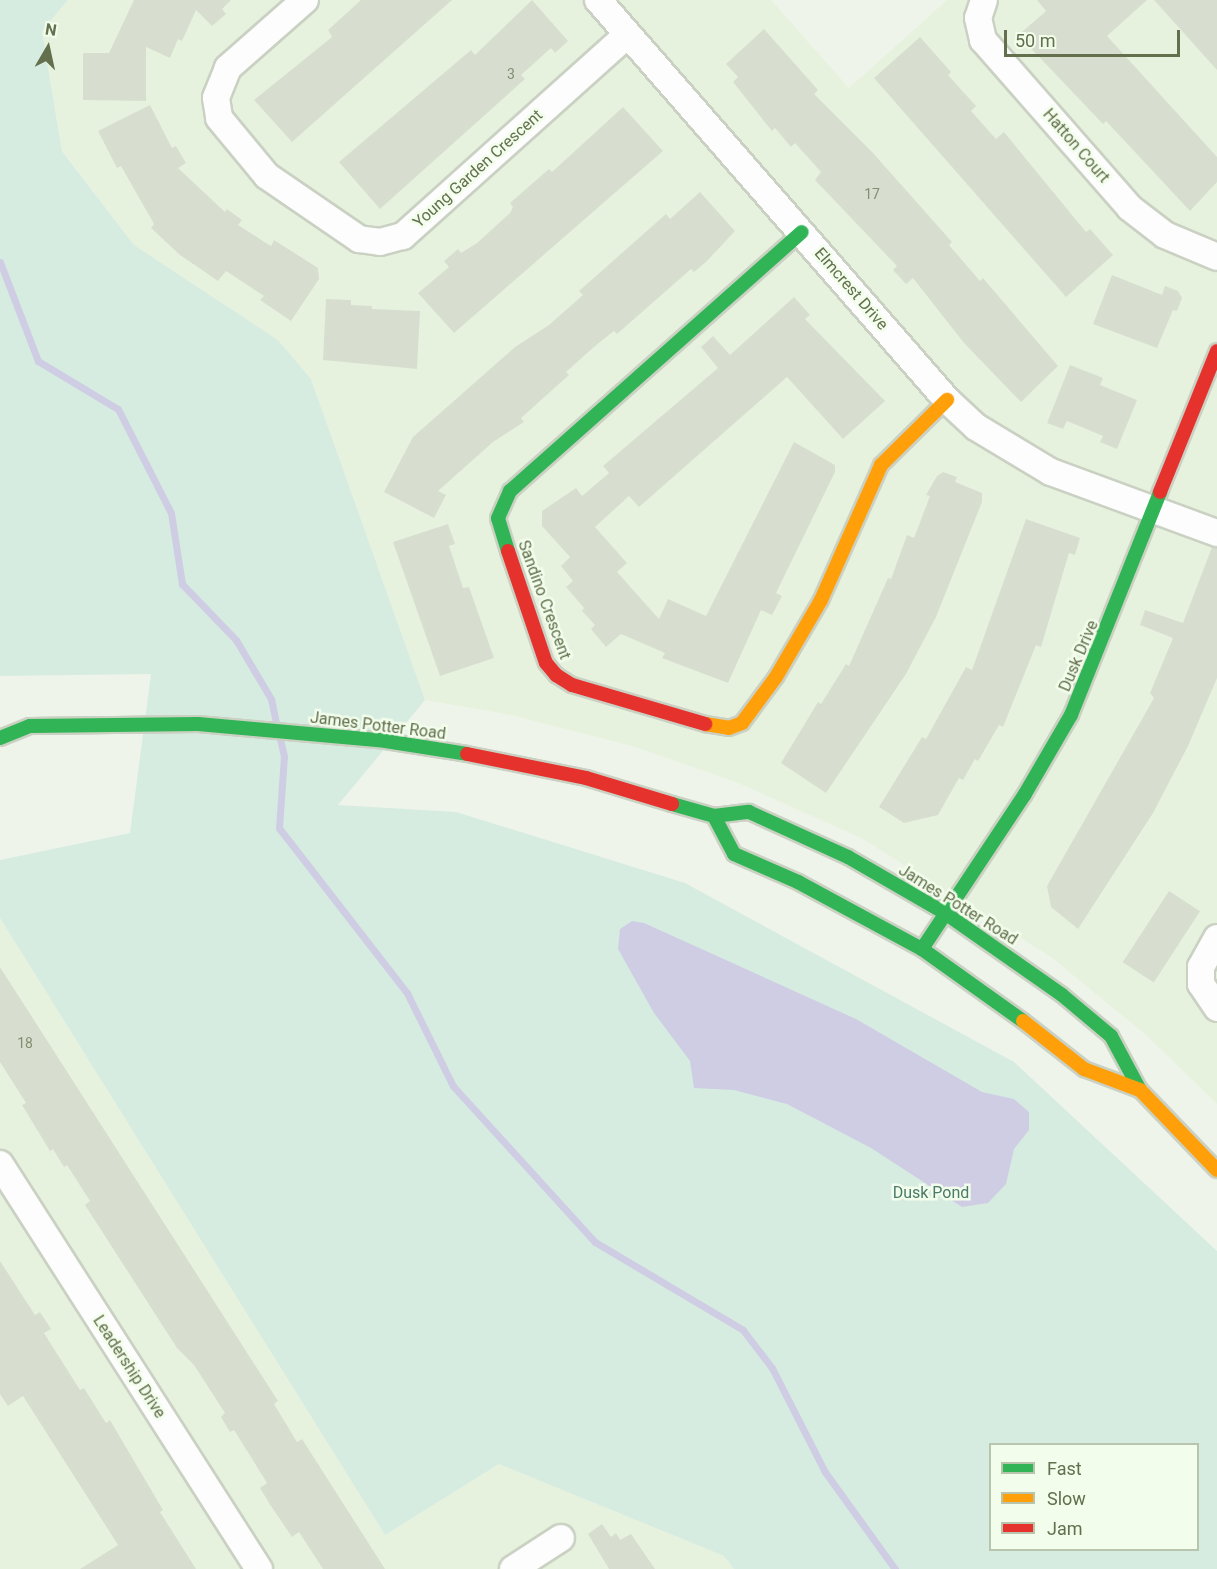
<!DOCTYPE html>
<html>
<head>
<meta charset="utf-8">
<style>
  body { margin:0 }
  #map { position:relative; width:1217px; height:1569px; overflow:hidden; background:#eef4ea; font-family:Roboto,sans-serif }
  div>[style] { position:absolute }
  .residential>* { inset:0; background:#e7f2de }
  .green>* { inset:0; background:#d7ece0 }
  .water>* { inset:0; background:#cecde4 }
  .stream>* { height:7px; margin:-3.5px; padding:0 3.5px; transform-origin:3.5px; border-radius:3.5px; background:#cecde4 }
  .building>* { inset:0; background:#d7ded0; transform-origin:0 0 }
  .roads { filter:drop-shadow(2px 0 #cad1c3) drop-shadow(-2px 0 #cad1c3) drop-shadow(0 2px #cad1c3) drop-shadow(0 -2px #cad1c3) }
  .street>* { height:26px; margin:-13px; padding:0 13px; transform-origin:13px; border-radius:13px; background:#fcfdfc }
  .fast>* { height:14px; margin:-7px; padding:0 7px; transform-origin:7px; border-radius:7px; background:#30b455 }
  .slow>* { height:14px; margin:-7px; padding:0 7px; transform-origin:7px; border-radius:7px; background:#ff9f0a }
  .jam>* { height:14px; margin:-7px; padding:0 7px; transform-origin:7px; border-radius:7px; background:#e5322d }
  span { translate:-50% -50%; white-space:nowrap; text-align:center; line-height:1.15; -webkit-text-stroke:5px #f2fdeb; paint-order:stroke }
  .number-label { font-size:14px; color:#828d70 }
  .number-label span { -webkit-text-stroke-width:0 }
  .street-label { font-size:16px; color:#636f4d }
  .park-label { font-size:16px; color:#4a7a6b }
  .legend { position:absolute; left:989px; top:1443px; width:210px; height:108px; box-sizing:border-box; background:#f2fdeb; border:2px solid #b9c4ac; margin:0; padding:8px 10px; list-style:none; font-size:18px; color:#636f4d }
  .legend li { display:flex; align-items:center; gap:12px; height:30px }
  .legend b { width:30px; border:2px solid #b9c4ac }
  .north { position:absolute; left:18px; top:18px; width:60px; height:60px; -webkit-text-stroke:4px #f2fdeb; paint-order:stroke; rotate:9deg; font-size:16px; font-weight:700; line-height:24px; text-align:center; color:#636f4d }
  .north::after { content:''; display:block; margin:auto; width:21px; height:27px; background:#636f4d; clip-path:polygon(50% 0,100% 100%,50% 72%,0 100%) }
  .scale { position:absolute; left:1004px; top:30px; width:176px; height:27px; box-sizing:border-box; border:3px solid #636f4d; border-top:0; padding-left:8px; font-size:18px; line-height:21px; white-space:nowrap; color:#636f4d; -webkit-text-stroke:4px #f2fdeb; paint-order:stroke }
</style>
</head>
<body>
<div id="map">
  <div class="residential">
    <i style="clip-path:polygon(68px 0,771px 0,849px 88px,947px 0,1217px 0,1217px 1104px,1146px 1035px,1051px 957px,861px 838px,736px 782px,632px 746px,511px 715px,425px 700px,311px 379px,278px 340px,134px 245px,62px 150px,42px 31px)"></i>
    <i style="clip-path:polygon(0 918px,385px 1535px,499px 1464px,724px 1556px,734px 1569px,0 1569px)"></i>
  </div>
  <div class="green">
    <i style="clip-path:polygon(evenodd,0 0,68px 0,42px 31px,62px 151px,134px 245px,278px 340px,311px 379px,425px 700px,338px 805px,456px 812px,685px 883px,1014px 1062px,1217px 1251px,1217px 1569px,734px 1569px,724px 1556px,499px 1464px,385px 1535px,0 918px,0 860px,130px 833px,151px 674px,0 676px,0 0,990px 1444px,1198px 1444px,1198px 1550px,990px 1550px,990px 1444px)"></i>
  </div>
  <div class="water">
    <i style="clip-path:polygon(632px 921px,644px 923px,856px 1019px,982px 1092px,1014px 1099px,1029px 1112px,1029px 1130px,1014px 1149px,1006px 1184px,988px 1203px,962px 1207px,871px 1148px,787px 1104px,734px 1090px,694px 1088px,690px 1061px,654px 1013px,618px 949px,620px 929px)"></i>
  </div>
  <div class="stream">
    <i style="left:0;top:262px;width:106px;rotate:69deg"></i>
    <i style="left:38px;top:361px;width:93px;rotate:31deg"></i>
    <i style="left:118px;top:409px;width:117px;rotate:63deg"></i>
    <i style="left:171px;top:513px;width:72px;rotate:81.2deg"></i>
    <i style="left:182px;top:584px;width:78px;rotate:46deg"></i>
    <i style="left:236px;top:640px;width:69px;rotate:59.3deg"></i>
    <i style="left:271px;top:699px;width:24px;rotate:78deg"></i>
    <i style="left:280px;top:739px;width:17px;rotate:77deg"></i>
    <i style="left:284px;top:756px;width:72px;rotate:94deg"></i>
    <i style="left:279px;top:828px;width:209px;rotate:52.2deg"></i>
    <i style="left:407px;top:993px;width:104px;rotate:63.7deg"></i>
    <i style="left:453px;top:1086px;width:211px;rotate:47.7deg"></i>
    <i style="left:595px;top:1242px;width:172px;rotate:30.7deg"></i>
    <i style="left:743px;top:1330px;width:48px;rotate:52.7deg"></i>
    <i style="left:772px;top:1368px;width:117px;rotate:63deg"></i>
    <i style="left:825px;top:1472px;width:120px;rotate:54.2deg"></i>
  </div>
  <div class="building">
    <i style="clip-path:polygon(134px 0,231px 0,222px 9px,226px 14px,212px 26px,196px 10px,182px 41px,178px 39px,170px 58px,146px 47px,146px 101px,83px 100px,83px 53px,109px 53px)"></i>
    <i style="clip-path:polygon(361px 0,452px 0,292px 142px,254px 100px,332px 37px,328px 30px)"></i>
    <i style="clip-path:polygon(532px 0,568px 41px,555px 53px,551px 48px,521px 75px,525px 79px,380px 209px,339px 162px,471px 50px,475px 55px)"></i>
    <i style="clip-path:polygon(1037px 0,1147px 0,1107px 36px,1217px 157px,1217px 182px,1190px 211px,1106px 121px,1103px 124px,1022px 39px,1022px 32px,1046px 11px)"></i>
    <i style="clip-path:polygon(1154px 0,1217px 0,1217px 70px)"></i>
    <i style="clip-path:polygon(764px 29px,818px 90px,814px 94px,873px 153px,952px 242px,949px 245px,980px 281px,983px 278px,1058px 366px,1021px 402px,964px 343px,913px 278px,906px 284px,893px 270px,897px 266px,815px 180px,821px 172px,795px 143px,791px 147px,775px 128px,772px 131px,733px 82px,738px 77px,726px 64px)"></i>
    <i style="clip-path:polygon(920px 37px,951px 72px,948px 75px,976px 106px,971px 111px,996px 139px,1004px 132px,1086px 232px,1090px 229px,1113px 255px,1066px 297px,874px 78px)"></i>
    <i style="clip-path:polygon(150px 105px,172px 148px,176px 146px,186px 163px,178px 168px,225px 212px,227px 209px,242px 220px,238px 225px,271px 246px,274px 240px,318px 268px,319px 279px,291px 321px,260px 300px,264px 296px,226px 271px,218px 281px,180px 255px,151px 228px,154px 224px,121px 166px,117px 168px,98px 131px)"></i>
    <i style="clip-path:polygon(623px 107px,663px 151px,454px 333px,418px 293px,449px 267px,444px 261px,458px 249px,461px 253px,477px 243px,510px 213px,513px 207px,510px 203px,549px 169px,552px 172px)"></i>
    <i style="clip-path:polygon(700px 192px,735px 231px,707px 261px,694px 272px,691px 269px,617px 334px,614px 331px,595px 346px,566px 372px,569px 375px,521px 418px,524px 422px,493px 442px,438px 491px,446px 495px,434px 518px,384px 492px,413px 437px,515px 347px,549px 325px,583px 295px,579px 291px,666px 214px,670px 219px)"></i>
    <i style="clip-path:polygon(1112px 275px,1162px 295px,1165px 286px,1178px 291px,1182px 298px,1177px 311px,1173px 310px,1157px 348px,1093px 324px)"></i>
    <i style="clip-path:polygon(794px 297px,810px 315px,805px 319px,885px 401px,843px 439px,787px 377px,639px 507px,629px 496px,595px 527px,627px 563px,617px 572px,659px 619px,668px 599px,706px 616px,794px 442px,835px 465px,835px 472px,776px 593px,782px 596px,772px 615px,761px 610px,728px 683px,662px 658px,665px 653px,621px 634px,606px 647px,591px 629px,595px 625px,582px 611px,584px 608px,566px 587px,573px 581px,561px 566px,570px 557px,542px 526px,542px 511px,576px 488px,582px 496px,609px 473px,603px 466px,718px 368px,701px 347px,713px 336px,730px 355px)"></i>
    <i style="clip-path:polygon(326px 299px,351px 300px,351px 305px,372px 306px,372px 309px,420px 311px,417px 369px,323px 360px)"></i>
    <i style="clip-path:polygon(1070px 365px,1103px 378px,1100px 385px,1137px 400px,1117px 449px,1100px 442px,1103px 436px,1067px 421px,1063px 429px,1047px 423px)"></i>
    <i style="clip-path:polygon(943px 472px,957px 477px,955px 482px,982px 493px,982px 502px,936px 617px,906px 674px,826px 793px,781px 763px,818px 702px,821px 704px,846px 664px,849px 666px,888px 578px,891px 579px,907px 535px,914px 538px,930px 496px,926px 495px,937px 476px)"></i>
    <i style="clip-path:polygon(1026px 519px,1080px 538px,1075px 555px,1069px 553px,1041px 647px,1036px 645px,1003px 727px,999px 725px,978px 761px,975px 759px,963px 780px,959px 778px,938px 815px,904px 823px,879px 807px,922px 737px,926px 739px,966px 667px,972px 670px)"></i>
    <i style="clip-path:polygon(448px 524px,455px 544px,449px 546px,463px 588px,469px 587px,494px 658px,440px 676px,393px 542px)"></i>
    <i style="clip-path:polygon(1212px 547px,1217px 548px,1217px 678px,1188px 746px,1153px 813px,1078px 929px,1051px 907px,1047px 886px,1154px 698px,1150px 693px,1173px 638px,1140px 625px,1145px 610px,1183px 623px)"></i>
    <i style="left:1169px;top:891px;width:37px;height:85px;rotate:33deg"></i>
    <i style="clip-path:polygon(0 967px,278px 1401px,274px 1404px,297px 1442px,302px 1439px,385px 1569px,323px 1569px,299px 1532px,292px 1537px,269px 1503px,260px 1488px,267px 1483px,234px 1430px,230px 1432px,221px 1417px,225px 1413px,194px 1365px,177px 1348px,85px 1205px,90px 1201px,67px 1165px,64px 1167px,53px 1149px,50px 1151px,22px 1105px,26px 1103px,0 1062px)"></i>
    <i style="clip-path:polygon(0 1261px,35px 1315px,40px 1312px,51px 1329px,44px 1333px,80px 1390px,84px 1388px,106px 1423px,110px 1420px,120px 1437px,163px 1510px,160px 1512px,196px 1569px,80px 1569px,118px 1545px,23px 1396px,8px 1406px,0 1394px)"></i>
    <i style="clip-path:polygon(602px 1524px,611px 1537px,616px 1533px,620px 1540px,631px 1534px,655px 1569px,609px 1569px,588px 1534px)"></i>
  </div>
  <div class="roads">
    <div class="street">
      <i style="left:305px;top:0;width:103px;rotate:138.6deg"></i>
      <i style="left:228px;top:68px;width:32px;rotate:112deg"></i>
      <i style="left:216px;top:98px;width:20px;rotate:81deg"></i>
      <i style="left:219px;top:118px;width:75px;rotate:50.4deg"></i>
      <i style="left:267px;top:176px;width:112px;rotate:34.4deg"></i>
      <i style="left:359px;top:239px;width:21px;rotate:8deg"></i>
      <i style="left:380px;top:242px;width:24px;rotate:-15deg"></i>
      <i style="left:403px;top:236px;width:301px;rotate:-41.9deg"></i>
      <i style="left:598px;top:0;width:531px;rotate:48.9deg"></i>
      <i style="left:947px;top:400px;width:40px;rotate:43deg"></i>
      <i style="left:976px;top:427px;width:87px;rotate:31deg"></i>
      <i style="left:1051px;top:472px;width:177px;rotate:20.2deg"></i>
      <i style="left:984px;top:0;width:19px;rotate:108deg"></i>
      <i style="left:978px;top:18px;width:23px;rotate:77deg"></i>
      <i style="left:983px;top:40px;width:223px;rotate:48.8deg"></i>
      <i style="left:1130px;top:208px;width:44px;rotate:37.6deg"></i>
      <i style="left:1165px;top:235px;width:56px;rotate:22.9deg"></i>
      <i style="left:1217px;top:938px;width:33px;rotate:119deg"></i>
      <i style="left:1201px;top:967px;width:17px;rotate:90deg"></i>
      <i style="left:1201px;top:984px;width:29px;rotate:56deg"></i>
      <i style="left:0;top:1164px;width:481px;rotate:57.4deg"></i>
      <i style="left:513px;top:1569px;width:57px;rotate:-32.9deg"></i>
    </div>
    <div class="fast">
      <i style="left:508px;top:551px;width:34px;rotate:-107deg"></i>
      <i style="left:498px;top:518px;width:30px;rotate:-66deg"></i>
      <i style="left:510px;top:491px;width:390px;rotate:-41.6deg"></i>
      <i style="left:0;top:738px;width:32px;rotate:-22deg"></i>
      <i style="left:30px;top:726px;width:168px;rotate:-0.7deg"></i>
      <i style="left:198px;top:724px;width:182px;rotate:5.1deg"></i>
      <i style="left:379px;top:740px;width:89px;rotate:9deg"></i>
      <i style="left:672px;top:804px;width:44px;rotate:15.9deg"></i>
      <i style="left:714px;top:816px;width:35px;rotate:-7deg"></i>
      <i style="left:749px;top:812px;width:109px;rotate:24.4deg"></i>
      <i style="left:848px;top:857px;width:112px;rotate:30deg"></i>
      <i style="left:945px;top:913px;width:143px;rotate:35deg"></i>
      <i style="left:1062px;top:995px;width:64px;rotate:39.9deg"></i>
      <i style="left:1111px;top:1036px;width:61px;rotate:61.8deg"></i>
      <i style="left:714px;top:816px;width:43px;rotate:62.2deg"></i>
      <i style="left:734px;top:854px;width:70px;rotate:23.6deg"></i>
      <i style="left:798px;top:882px;width:141px;rotate:28.4deg"></i>
      <i style="left:922px;top:949px;width:124px;rotate:35.5deg"></i>
      <i style="left:922px;top:949px;width:186px;rotate:-56.4deg"></i>
      <i style="left:1025px;top:794px;width:91px;rotate:-59.8deg"></i>
      <i style="left:1071px;top:715px;width:240px;rotate:-68.2deg"></i>
    </div>
    <div class="slow">
      <i style="left:705px;top:724px;width:24px;rotate:9deg"></i>
      <i style="left:729px;top:728px;width:14px;rotate:-21deg"></i>
      <i style="left:742px;top:723px;width:57px;rotate:-53.5deg"></i>
      <i style="left:776px;top:677px;width:89px;rotate:-59.7deg"></i>
      <i style="left:821px;top:600px;width:148px;rotate:-66deg"></i>
      <i style="left:881px;top:465px;width:93px;rotate:-44.6deg"></i>
      <i style="left:1023px;top:1021px;width:78px;rotate:38.2deg"></i>
      <i style="left:1084px;top:1069px;width:60px;rotate:20.6deg"></i>
      <i style="left:1140px;top:1090px;width:111px;rotate:46.1deg"></i>
    </div>
    <div class="jam">
      <i style="left:1160px;top:492px;width:152px;rotate:-68deg"></i>
      <i style="left:508px;top:551px;width:118px;rotate:71.3deg"></i>
      <i style="left:546px;top:663px;width:16px;rotate:50deg"></i>
      <i style="left:556px;top:675px;width:19px;rotate:32deg"></i>
      <i style="left:572px;top:685px;width:139px;rotate:16.3deg"></i>
      <i style="left:467px;top:754px;width:121px;rotate:11.4deg"></i>
      <i style="left:586px;top:778px;width:90px;rotate:16.8deg"></i>
    </div>
  </div>
  <div class="number-label">
    <span style="left:511px;top:74px">3</span>
    <span style="left:872px;top:194px">17</span>
    <span style="left:25px;top:1043px">18</span>
  </div>
  <div class="street-label">
    <span style="left:1076px;top:146px;rotate:49deg">Hatton Court</span>
    <span style="left:478px;top:169px;rotate:-42deg">Young Garden Crescent</span>
    <span style="left:851px;top:289px;rotate:49deg">Elmcrest Drive</span>
    <span style="left:544px;top:600px;rotate:70deg">Sandino Crescent</span>
    <span style="left:1079px;top:656px;rotate:-67deg">Dusk Drive</span>
    <span style="left:378px;top:726px;rotate:7deg">James Potter Road</span>
    <span style="left:958px;top:905px;rotate:32deg">James Potter Road</span>
    <span style="left:129px;top:1367px;rotate:57deg">Leadership Drive</span>
  </div>
  <div class="park-label">
    <span style="left:931px;top:1193px">Dusk Pond</span>
  </div>
  <ul class="legend">
  <li><b style="height:8px;background:#30b455"></b>Fast</li>
  <li><b style="height:8px;background:#ff9f0a"></b>Slow</li>
  <li><b style="height:8px;background:#e5322d"></b>Jam</li>
  </ul>
  <div class="north">N</div>
  <div class="scale">50 m</div>
</div>
</body>
</html>
